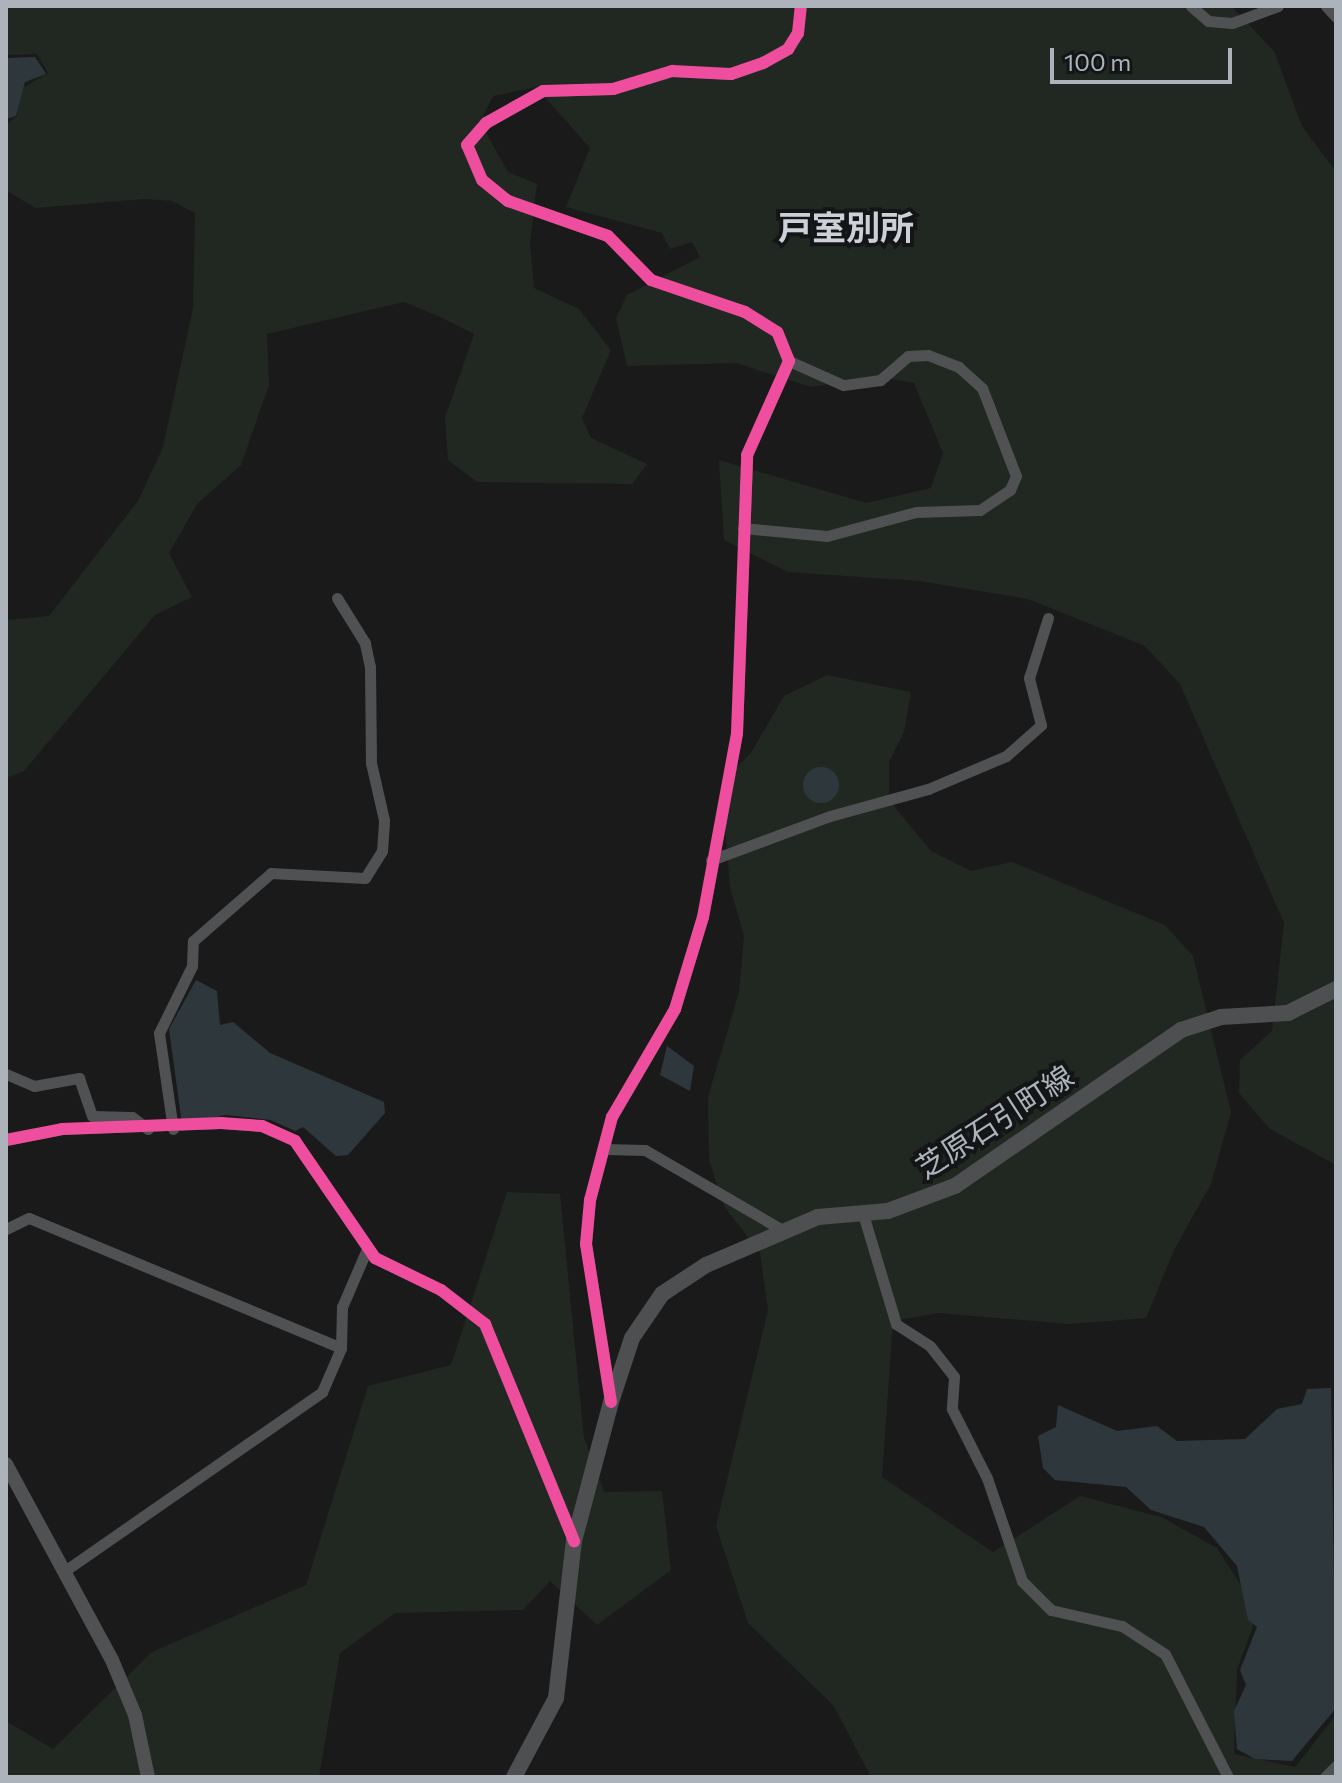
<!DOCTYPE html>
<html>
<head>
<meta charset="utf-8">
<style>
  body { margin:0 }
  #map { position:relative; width:1342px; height:1783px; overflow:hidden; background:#1a1a1b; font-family:Commissioner,"Noto Sans JP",sans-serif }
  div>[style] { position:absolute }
  .green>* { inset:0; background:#202821 }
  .water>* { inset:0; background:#2e383c }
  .round { border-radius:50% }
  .minor>* { height:11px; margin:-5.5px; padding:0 5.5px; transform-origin:5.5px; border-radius:5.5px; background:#4f5153 }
  .tertiary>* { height:14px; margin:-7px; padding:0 7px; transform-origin:7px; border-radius:7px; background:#4f5153 }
  .secondary>* { height:16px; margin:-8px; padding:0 8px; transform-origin:8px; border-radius:8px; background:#4e4f51 }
  .cycleway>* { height:12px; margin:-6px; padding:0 6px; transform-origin:6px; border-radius:6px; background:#ef4d9e }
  span { translate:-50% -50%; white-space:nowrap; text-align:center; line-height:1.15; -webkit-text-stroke:8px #141517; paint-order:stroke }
  .street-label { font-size:30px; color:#adb3bb }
  .quarter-label { font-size:34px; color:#cdd1d7; font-weight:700 }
  .frame { position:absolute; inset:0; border:8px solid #adb3bb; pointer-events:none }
  .scale { position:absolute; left:1050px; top:48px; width:182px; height:36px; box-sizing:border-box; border:4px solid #adb3bb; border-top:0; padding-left:10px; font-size:24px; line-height:28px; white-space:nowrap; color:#adb3bb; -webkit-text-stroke:6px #141517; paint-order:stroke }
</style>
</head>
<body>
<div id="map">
  <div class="green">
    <i style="clip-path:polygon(6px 6px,1231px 6px,1274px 51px,1302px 126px,1336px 172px,1336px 1165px,1270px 1129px,1239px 1093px,1240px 1060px,1272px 1031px,1284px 923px,1180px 684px,1145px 646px,1028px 599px,919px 581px,788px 572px,724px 540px,719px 460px,866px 503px,931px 488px,943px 453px,914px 383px,874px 376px,811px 387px,736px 363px,627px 366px,616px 318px,627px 295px,700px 257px,692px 242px,670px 249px,662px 233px,566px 207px,590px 148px,536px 87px,493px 96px,480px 122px,508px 172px,537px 184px,530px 243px,534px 288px,579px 309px,611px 350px,582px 418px,591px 438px,647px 464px,632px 484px,477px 482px,448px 460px,445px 418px,474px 334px,438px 316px,404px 302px,267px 334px,269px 385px,241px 465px,197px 504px,169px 553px,192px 597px,155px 615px,24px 771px,6px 778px,6px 620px,49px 616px,138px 501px,163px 447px,193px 308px,195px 213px,172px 201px,144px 199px,35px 208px,6px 190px,6px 125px,17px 116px,21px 89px,48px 73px,37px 54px,6px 55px)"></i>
    <i style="clip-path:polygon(827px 675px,911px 692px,904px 732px,889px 762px,889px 800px,931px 851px,971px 871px,1012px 862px,1165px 925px,1193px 956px,1231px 1112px,1211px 1184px,1174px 1250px,1146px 1318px,1070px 1324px,938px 1313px,893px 1321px,882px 1477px,993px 1552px,1080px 1496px,1161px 1517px,1217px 1548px,1244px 1590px,1253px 1626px,1237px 1670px,1234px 1754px,1295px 1767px,1336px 1715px,1336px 1777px,871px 1777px,834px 1706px,748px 1623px,716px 1526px,768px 1310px,760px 1253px,724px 1206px,709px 1160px,708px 1097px,739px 992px,744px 936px,730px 887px,725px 827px,730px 774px,751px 753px,784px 696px)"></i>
    <i style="clip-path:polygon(507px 1192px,560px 1194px,584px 1438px,604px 1492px,662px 1491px,671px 1570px,597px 1625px,550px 1581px,523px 1610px,395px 1613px,340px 1653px,319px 1777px,6px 1777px,6px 1721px,53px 1749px,152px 1652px,306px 1585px,368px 1386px,451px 1365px)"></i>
  </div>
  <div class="water">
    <i style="clip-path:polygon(35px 57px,46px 74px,25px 82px,16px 116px,6px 119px,6px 58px)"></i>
    <i class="round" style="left:803px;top:767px;width:36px;height:36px"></i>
    <i style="clip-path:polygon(196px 980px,217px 991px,220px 1025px,233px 1022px,270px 1053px,384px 1102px,385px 1113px,348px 1155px,336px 1156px,303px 1127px,295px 1131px,271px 1120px,226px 1115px,182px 1124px,169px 1029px)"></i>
    <i style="clip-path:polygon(667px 1046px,694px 1066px,690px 1091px,660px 1075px)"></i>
    <i style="clip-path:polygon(1331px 1388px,1336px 1708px,1292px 1761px,1255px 1759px,1237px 1749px,1234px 1711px,1246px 1685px,1240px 1670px,1257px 1627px,1248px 1620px,1237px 1566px,1204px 1527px,1151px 1510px,1126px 1487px,1055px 1480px,1043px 1468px,1038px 1436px,1056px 1427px,1058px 1405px,1117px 1431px,1157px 1426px,1177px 1441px,1245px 1439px,1277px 1409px,1302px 1404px,1307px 1389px)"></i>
  </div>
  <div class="minor">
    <i style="left:1191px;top:6px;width:23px;rotate:41deg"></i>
    <i style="left:1208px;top:21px;width:24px;rotate:5deg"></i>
    <i style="left:1232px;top:23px;width:49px;rotate:-20.3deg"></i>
    <i style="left:1326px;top:6px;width:15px;rotate:48deg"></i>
    <i style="left:743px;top:528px;width:84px;rotate:5.4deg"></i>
    <i style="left:827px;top:536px;width:92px;rotate:-15.1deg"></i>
    <i style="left:916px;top:512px;width:64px;rotate:-1.8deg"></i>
    <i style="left:980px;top:510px;width:36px;rotate:-34deg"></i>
    <i style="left:1010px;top:490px;width:15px;rotate:-67deg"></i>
    <i style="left:1016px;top:476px;width:94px;rotate:-111.1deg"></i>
    <i style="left:982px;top:388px;width:31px;rotate:-138deg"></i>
    <i style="left:959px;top:367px;width:33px;rotate:-159deg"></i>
    <i style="left:928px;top:355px;width:20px;rotate:177deg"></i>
    <i style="left:908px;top:356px;width:37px;rotate:139deg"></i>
    <i style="left:880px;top:380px;width:37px;rotate:172deg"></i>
    <i style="left:843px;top:385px;width:59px;rotate:-156deg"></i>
    <i style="left:711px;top:860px;width:127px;rotate:-20.3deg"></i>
    <i style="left:830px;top:816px;width:102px;rotate:-15.4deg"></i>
    <i style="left:928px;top:789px;width:85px;rotate:-22.9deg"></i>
    <i style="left:1006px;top:756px;width:47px;rotate:-41.5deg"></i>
    <i style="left:1041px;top:725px;width:49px;rotate:-104.3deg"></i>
    <i style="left:1029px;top:678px;width:63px;rotate:-72.4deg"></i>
    <i style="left:6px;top:1074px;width:30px;rotate:23deg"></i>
    <i style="left:34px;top:1086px;width:46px;rotate:-10.1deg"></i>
    <i style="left:79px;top:1078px;width:40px;rotate:71.1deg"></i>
    <i style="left:92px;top:1116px;width:40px;rotate:1.4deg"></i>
    <i style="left:132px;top:1117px;width:20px;rotate:37deg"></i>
    <i style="left:173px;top:1129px;width:97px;rotate:-98.3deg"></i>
    <i style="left:159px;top:1033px;width:75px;rotate:-63.8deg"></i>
    <i style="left:192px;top:966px;width:25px;rotate:-88deg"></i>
    <i style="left:193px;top:941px;width:103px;rotate:-41.1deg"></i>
    <i style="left:271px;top:873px;width:94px;rotate:3deg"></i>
    <i style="left:365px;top:878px;width:32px;rotate:-58deg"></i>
    <i style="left:382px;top:851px;width:31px;rotate:-86deg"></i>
    <i style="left:384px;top:820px;width:58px;rotate:-102.8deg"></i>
    <i style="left:371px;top:763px;width:96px;rotate:-90.6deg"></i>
    <i style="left:370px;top:667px;width:25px;rotate:-102deg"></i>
    <i style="left:365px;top:643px;width:53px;rotate:-121.9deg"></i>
    <i style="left:6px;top:1140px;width:57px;rotate:-11.1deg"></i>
    <i style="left:62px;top:1129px;width:159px;rotate:-2.2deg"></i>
    <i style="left:221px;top:1123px;width:41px;rotate:4.2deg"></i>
    <i style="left:262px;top:1126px;width:36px;rotate:24deg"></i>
    <i style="left:295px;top:1141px;width:142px;rotate:55.6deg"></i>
    <i style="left:375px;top:1258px;width:73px;rotate:25.9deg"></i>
    <i style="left:441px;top:1290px;width:56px;rotate:37.7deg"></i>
    <i style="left:485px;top:1324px;width:230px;rotate:67.6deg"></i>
    <i style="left:604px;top:1149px;width:41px;rotate:1.4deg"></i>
    <i style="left:645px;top:1150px;width:161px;rotate:30.2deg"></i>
    <i style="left:863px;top:1214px;width:115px;rotate:73.3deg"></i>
    <i style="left:896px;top:1324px;width:40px;rotate:32.9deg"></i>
    <i style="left:930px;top:1346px;width:39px;rotate:52deg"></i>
    <i style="left:954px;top:1377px;width:32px;rotate:94deg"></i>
    <i style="left:952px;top:1409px;width:77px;rotate:63.1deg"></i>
    <i style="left:987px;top:1478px;width:109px;rotate:71.2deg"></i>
    <i style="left:1022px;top:1581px;width:41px;rotate:45deg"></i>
    <i style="left:1051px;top:1610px;width:73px;rotate:12.7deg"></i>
    <i style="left:1122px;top:1626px;width:51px;rotate:33.1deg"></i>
    <i style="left:1165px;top:1654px;width:138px;rotate:62.9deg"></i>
    <i style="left:6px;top:1229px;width:25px;rotate:-26deg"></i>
    <i style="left:29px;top:1218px;width:338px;rotate:22.6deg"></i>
    <i style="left:611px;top:1401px;width:159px;rotate:-99deg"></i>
    <i style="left:586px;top:1244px;width:44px;rotate:-84.8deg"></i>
    <i style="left:590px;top:1200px;width:86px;rotate:-75.2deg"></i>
    <i style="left:612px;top:1117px;width:125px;rotate:-59.7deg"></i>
    <i style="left:675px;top:1009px;width:96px;rotate:-73.1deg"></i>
    <i style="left:703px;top:917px;width:187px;rotate:-79.5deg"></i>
    <i style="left:737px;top:733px;width:278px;rotate:-87.9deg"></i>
    <i style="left:747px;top:455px;width:103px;rotate:-65.9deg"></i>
    <i style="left:789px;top:361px;width:31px;rotate:-112deg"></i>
    <i style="left:777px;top:332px;width:38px;rotate:-148deg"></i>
    <i style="left:745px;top:312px;width:99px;rotate:-161.2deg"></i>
    <i style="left:651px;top:280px;width:62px;rotate:-134.3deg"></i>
    <i style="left:608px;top:236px;width:106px;rotate:-160.7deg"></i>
    <i style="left:508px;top:201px;width:33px;rotate:-141deg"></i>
    <i style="left:482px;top:180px;width:38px;rotate:-113deg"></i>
    <i style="left:467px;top:145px;width:29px;rotate:-49deg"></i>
    <i style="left:486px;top:123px;width:65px;rotate:-29.3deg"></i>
    <i style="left:543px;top:91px;width:70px;rotate:-1.6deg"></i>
    <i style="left:613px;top:89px;width:62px;rotate:-17deg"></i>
    <i style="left:672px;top:71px;width:59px;rotate:2.9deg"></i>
    <i style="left:731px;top:74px;width:34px;rotate:-19deg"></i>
    <i style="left:763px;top:63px;width:29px;rotate:-29deg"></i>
    <i style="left:788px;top:49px;width:19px;rotate:-58deg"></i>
    <i style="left:798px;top:33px;width:27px;rotate:-84deg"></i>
    <i style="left:66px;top:1570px;width:312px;rotate:-34.8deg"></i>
    <i style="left:322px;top:1392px;width:48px;rotate:-66.6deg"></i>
    <i style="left:341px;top:1348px;width:41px;rotate:-88.6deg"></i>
    <i style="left:342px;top:1307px;width:63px;rotate:-66.7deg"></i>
    <i style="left:1325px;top:1777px;width:16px;rotate:-45deg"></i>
  </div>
  <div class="tertiary">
    <i style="left:6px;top:1464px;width:223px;rotate:61.6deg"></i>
    <i style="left:112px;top:1660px;width:60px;rotate:67.3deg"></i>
    <i style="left:135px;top:1715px;width:63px;rotate:78.2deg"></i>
  </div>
  <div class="secondary">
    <i style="left:514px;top:1777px;width:89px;rotate:-62deg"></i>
    <i style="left:556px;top:1698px;width:158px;rotate:-83.5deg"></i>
    <i style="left:574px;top:1541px;width:144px;rotate:-75.1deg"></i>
    <i style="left:611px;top:1402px;width:67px;rotate:-71.8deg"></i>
    <i style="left:632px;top:1338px;width:53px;rotate:-55.7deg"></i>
    <i style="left:662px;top:1294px;width:53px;rotate:-33.4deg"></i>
    <i style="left:706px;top:1265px;width:122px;rotate:-23.2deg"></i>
    <i style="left:818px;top:1217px;width:70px;rotate:-4.9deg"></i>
    <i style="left:888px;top:1211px;width:72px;rotate:-20.5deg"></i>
    <i style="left:955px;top:1186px;width:275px;rotate:-34.6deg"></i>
    <i style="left:1181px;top:1030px;width:42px;rotate:-18deg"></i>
    <i style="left:1221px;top:1017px;width:67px;rotate:-3.4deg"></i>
    <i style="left:1288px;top:1013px;width:54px;rotate:-26.6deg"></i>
  </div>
  <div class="cycleway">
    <i style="left:6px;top:1140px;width:57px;rotate:-11.1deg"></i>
    <i style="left:62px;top:1129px;width:159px;rotate:-2.2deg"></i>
    <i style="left:221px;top:1123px;width:41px;rotate:4.2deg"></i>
    <i style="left:262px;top:1126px;width:36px;rotate:24deg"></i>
    <i style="left:295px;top:1141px;width:142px;rotate:55.6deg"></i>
    <i style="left:375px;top:1258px;width:73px;rotate:25.9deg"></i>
    <i style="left:441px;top:1290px;width:56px;rotate:37.7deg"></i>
    <i style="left:485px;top:1324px;width:235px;rotate:67.7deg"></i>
    <i style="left:611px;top:1402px;width:160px;rotate:-99deg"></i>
    <i style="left:586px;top:1244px;width:44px;rotate:-84.8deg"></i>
    <i style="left:590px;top:1200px;width:86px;rotate:-75.2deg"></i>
    <i style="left:612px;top:1117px;width:125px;rotate:-59.7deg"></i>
    <i style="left:675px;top:1009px;width:96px;rotate:-73.1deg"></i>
    <i style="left:703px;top:917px;width:187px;rotate:-79.5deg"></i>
    <i style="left:737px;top:733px;width:278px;rotate:-87.9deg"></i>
    <i style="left:747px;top:455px;width:103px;rotate:-65.9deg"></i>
    <i style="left:789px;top:361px;width:31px;rotate:-112deg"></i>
    <i style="left:777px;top:332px;width:38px;rotate:-148deg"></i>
    <i style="left:745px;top:312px;width:99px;rotate:-161.2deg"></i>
    <i style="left:651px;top:280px;width:62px;rotate:-134.3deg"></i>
    <i style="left:608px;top:236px;width:106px;rotate:-160.7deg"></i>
    <i style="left:508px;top:201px;width:33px;rotate:-141deg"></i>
    <i style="left:482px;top:180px;width:38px;rotate:-113deg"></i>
    <i style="left:467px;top:145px;width:29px;rotate:-49deg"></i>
    <i style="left:486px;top:123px;width:65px;rotate:-29.3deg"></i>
    <i style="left:543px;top:91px;width:70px;rotate:-1.6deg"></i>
    <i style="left:613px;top:89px;width:62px;rotate:-17deg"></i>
    <i style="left:672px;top:71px;width:59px;rotate:2.9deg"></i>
    <i style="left:731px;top:74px;width:34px;rotate:-19deg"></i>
    <i style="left:763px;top:63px;width:29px;rotate:-29deg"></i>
    <i style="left:788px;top:49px;width:19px;rotate:-58deg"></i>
    <i style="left:798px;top:33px;width:27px;rotate:-84deg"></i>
  </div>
  <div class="street-label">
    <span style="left:994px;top:1121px;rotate:-33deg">芝原石引町線</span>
  </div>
  <div class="quarter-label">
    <span style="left:846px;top:227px">戸室別所</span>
  </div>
  <div class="frame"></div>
  <div class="scale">100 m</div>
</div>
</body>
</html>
